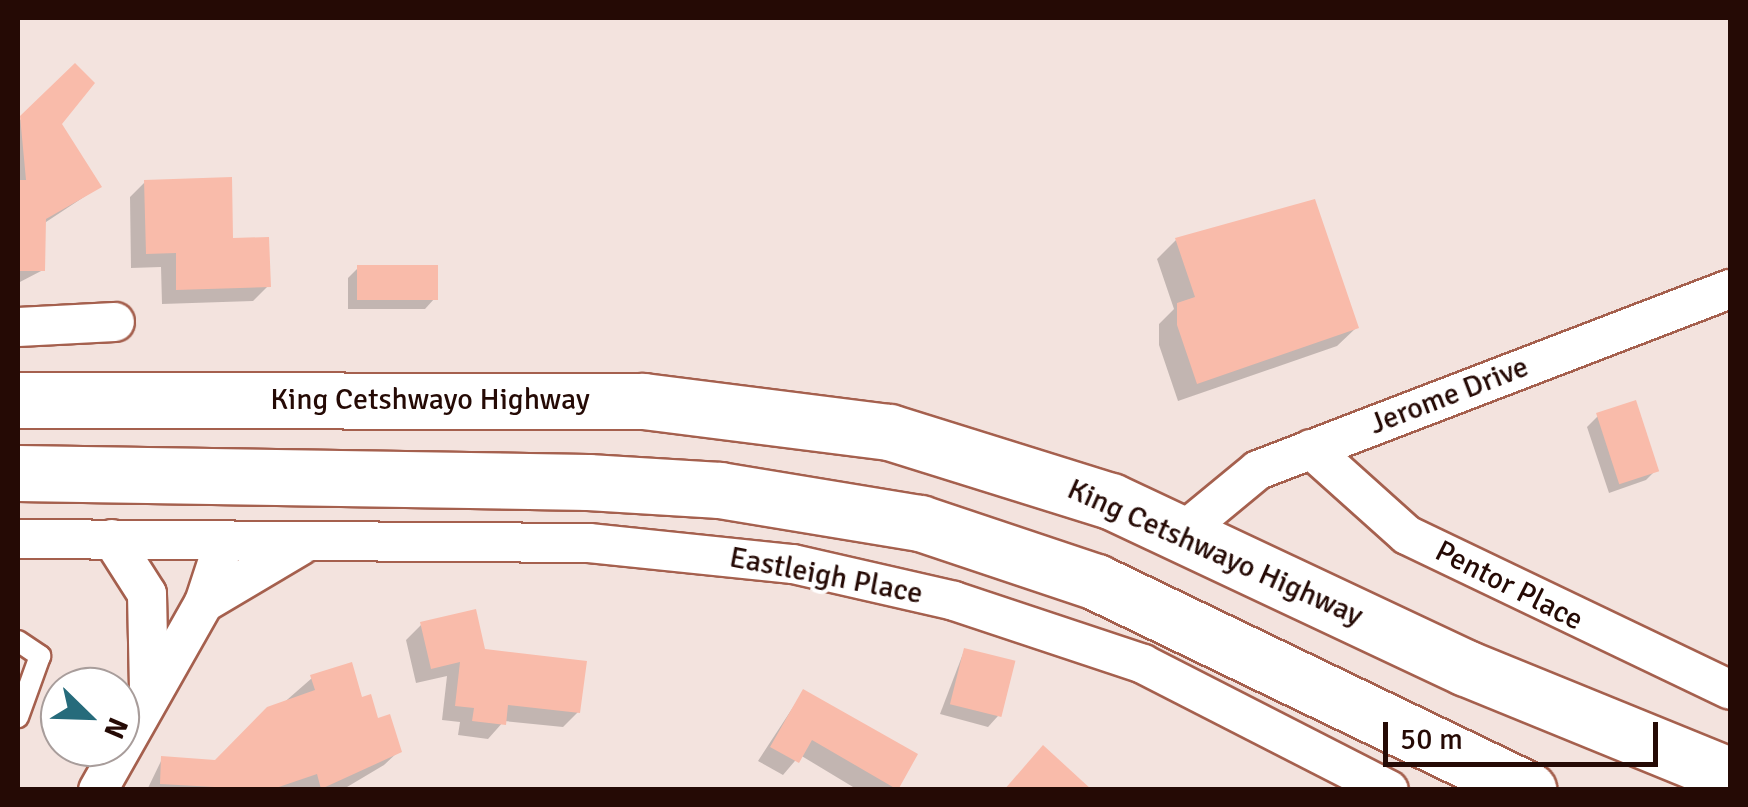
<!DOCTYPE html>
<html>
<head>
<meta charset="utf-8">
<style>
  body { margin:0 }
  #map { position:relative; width:1748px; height:807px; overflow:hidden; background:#f3e3de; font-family:Signika,sans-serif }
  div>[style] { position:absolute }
  .shadow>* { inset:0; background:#0003 }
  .building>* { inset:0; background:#f9bbaa; transform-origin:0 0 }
  .roads { filter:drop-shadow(2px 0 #a5604e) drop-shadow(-2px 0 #a5604e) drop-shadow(0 2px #a5604e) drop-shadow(0 -2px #a5604e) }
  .lane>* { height:20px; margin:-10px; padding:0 10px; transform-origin:10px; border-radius:10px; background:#fff }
  .street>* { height:38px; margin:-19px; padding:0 19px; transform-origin:19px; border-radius:19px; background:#fff }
  .highway>* { height:55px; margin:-27.5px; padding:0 27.5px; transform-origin:27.5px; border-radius:27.5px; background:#fff }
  span { translate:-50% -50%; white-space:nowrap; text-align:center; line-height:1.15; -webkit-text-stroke:8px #fff; paint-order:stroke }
  .street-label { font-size:30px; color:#250a05 }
  .frame { position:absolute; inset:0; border:20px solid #250a05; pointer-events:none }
  .north { position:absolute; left:40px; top:667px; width:100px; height:100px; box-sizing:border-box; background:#fff; border:2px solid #a89d9b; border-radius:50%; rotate:113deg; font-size:28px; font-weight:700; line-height:40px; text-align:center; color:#250a05 }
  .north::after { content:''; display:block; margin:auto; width:35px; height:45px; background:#266b7b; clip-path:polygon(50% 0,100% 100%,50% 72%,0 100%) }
  .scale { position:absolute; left:1383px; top:722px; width:275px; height:45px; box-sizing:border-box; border:5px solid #250a05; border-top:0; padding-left:12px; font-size:30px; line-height:35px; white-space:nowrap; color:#250a05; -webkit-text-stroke:8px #fff; paint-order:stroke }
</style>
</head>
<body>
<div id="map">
  <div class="shadow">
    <i style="clip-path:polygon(75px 67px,59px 124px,99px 187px,43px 224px,43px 270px,18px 283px,18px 122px)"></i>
    <i style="clip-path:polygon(145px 182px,231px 241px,268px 286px,253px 301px,162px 304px,161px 267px,131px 268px,130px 197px)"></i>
    <i style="clip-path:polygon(1176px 240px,1356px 328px,1337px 346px,1178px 401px,1159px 345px,1159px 324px,1174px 309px,1157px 259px)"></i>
    <i style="clip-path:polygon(358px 268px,435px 298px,425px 309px,348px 309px,348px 278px)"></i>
    <i style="clip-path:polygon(1598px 416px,1656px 470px,1646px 480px,1609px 493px,1587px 427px)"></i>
    <i style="clip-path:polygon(421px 625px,483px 651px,578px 712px,563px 727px,504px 721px,488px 739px,458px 735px,460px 722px,442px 720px,447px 676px,416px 683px,406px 640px)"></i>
    <i style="clip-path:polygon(964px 651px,998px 716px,988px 727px,940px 714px)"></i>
    <i style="clip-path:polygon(312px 678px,360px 700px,399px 751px,384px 765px,342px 790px,147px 790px,162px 759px,216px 762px)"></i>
    <i style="clip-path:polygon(803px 692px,915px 755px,895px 790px,858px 790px,800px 755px,783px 775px,758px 761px)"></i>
  </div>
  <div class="building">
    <i style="clip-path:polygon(75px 63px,95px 83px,62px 124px,102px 187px,46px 219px,45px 271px,18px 271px,18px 180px,26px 180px,20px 116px)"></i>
    <i style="clip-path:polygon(232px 177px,233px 238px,269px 237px,271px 287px,176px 290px,176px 253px,146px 254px,144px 180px)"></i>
    <i style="clip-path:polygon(1315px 199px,1359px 328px,1197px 384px,1177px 325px,1177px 303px,1195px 297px,1175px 238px)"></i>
    <i style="left:357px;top:265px;width:81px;height:35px"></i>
    <i style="left:1636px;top:400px;width:75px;height:42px;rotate:72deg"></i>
    <i style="clip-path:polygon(476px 609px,485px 649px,587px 661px,580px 713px,508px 705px,506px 725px,472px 721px,474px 708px,455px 706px,460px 662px,431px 669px,420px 622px)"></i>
    <i style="left:964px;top:648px;width:53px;height:58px;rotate:14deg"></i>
    <i style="clip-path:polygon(352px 662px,362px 697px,371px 694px,378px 718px,390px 714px,402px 752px,321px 789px,317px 774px,270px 790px,160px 784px,161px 756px,215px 760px,267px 707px,315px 690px,310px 675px)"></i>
    <i style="clip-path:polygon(803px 689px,918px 754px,898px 790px,812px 740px,799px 763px,770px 747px)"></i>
    <i style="clip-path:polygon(1043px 745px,1092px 790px,1004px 790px)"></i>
  </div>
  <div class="roads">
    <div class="lane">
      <i style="left:18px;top:641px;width:27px;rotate:34deg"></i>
      <i style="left:40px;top:656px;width:65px;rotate:109.8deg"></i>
    </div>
    <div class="street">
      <i style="left:18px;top:327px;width:97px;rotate:-3deg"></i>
      <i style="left:1311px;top:449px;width:129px;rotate:41.9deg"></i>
      <i style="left:1407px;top:535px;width:358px;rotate:25.6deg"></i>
      <i style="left:1184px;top:531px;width:96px;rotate:-39.5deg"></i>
      <i style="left:1258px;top:470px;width:506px;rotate:-20.98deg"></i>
      <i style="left:18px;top:539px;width:571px;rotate:0.4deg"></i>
      <i style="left:589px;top:543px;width:205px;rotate:5.9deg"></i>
      <i style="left:793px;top:564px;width:165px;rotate:12.9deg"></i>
      <i style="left:954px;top:601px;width:199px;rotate:18.4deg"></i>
      <i style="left:1143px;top:664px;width:276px;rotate:27.1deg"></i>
      <i style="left:112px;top:539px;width:65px;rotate:57.5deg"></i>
      <i style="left:147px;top:594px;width:94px;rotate:88.8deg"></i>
      <i style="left:204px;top:603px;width:112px;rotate:-30.7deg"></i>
      <i style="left:98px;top:790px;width:215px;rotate:-60.5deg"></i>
      <i style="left:204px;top:603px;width:61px;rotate:-71.9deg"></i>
    </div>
    <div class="highway">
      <i style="left:18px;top:400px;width:625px;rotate:0.09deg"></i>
      <i style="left:643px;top:401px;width:248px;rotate:7.2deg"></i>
      <i style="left:889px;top:432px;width:232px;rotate:17.3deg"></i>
      <i style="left:1111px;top:501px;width:392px;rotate:25.2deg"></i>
      <i style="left:1466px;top:668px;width:285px;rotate:22.2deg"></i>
      <i style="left:18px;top:473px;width:570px;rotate:0.9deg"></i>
      <i style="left:588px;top:482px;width:132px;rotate:3.5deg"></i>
      <i style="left:720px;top:490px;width:203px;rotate:9.4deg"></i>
      <i style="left:920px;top:523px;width:186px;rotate:18.5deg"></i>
      <i style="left:1096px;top:582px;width:480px;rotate:25.7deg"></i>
    </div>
  </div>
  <div class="street-label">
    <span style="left:1449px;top:396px;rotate:-21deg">Jerome Drive</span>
    <span style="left:430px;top:400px">King Cetshwayo Highway</span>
    <span style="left:1215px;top:553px;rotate:24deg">King Cetshwayo Highway</span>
    <span style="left:826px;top:576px;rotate:11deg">Eastleigh Place</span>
    <span style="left:1509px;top:586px;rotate:27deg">Pentor Place</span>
  </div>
  <div class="frame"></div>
  <div class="north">N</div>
  <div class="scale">50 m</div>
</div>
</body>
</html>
